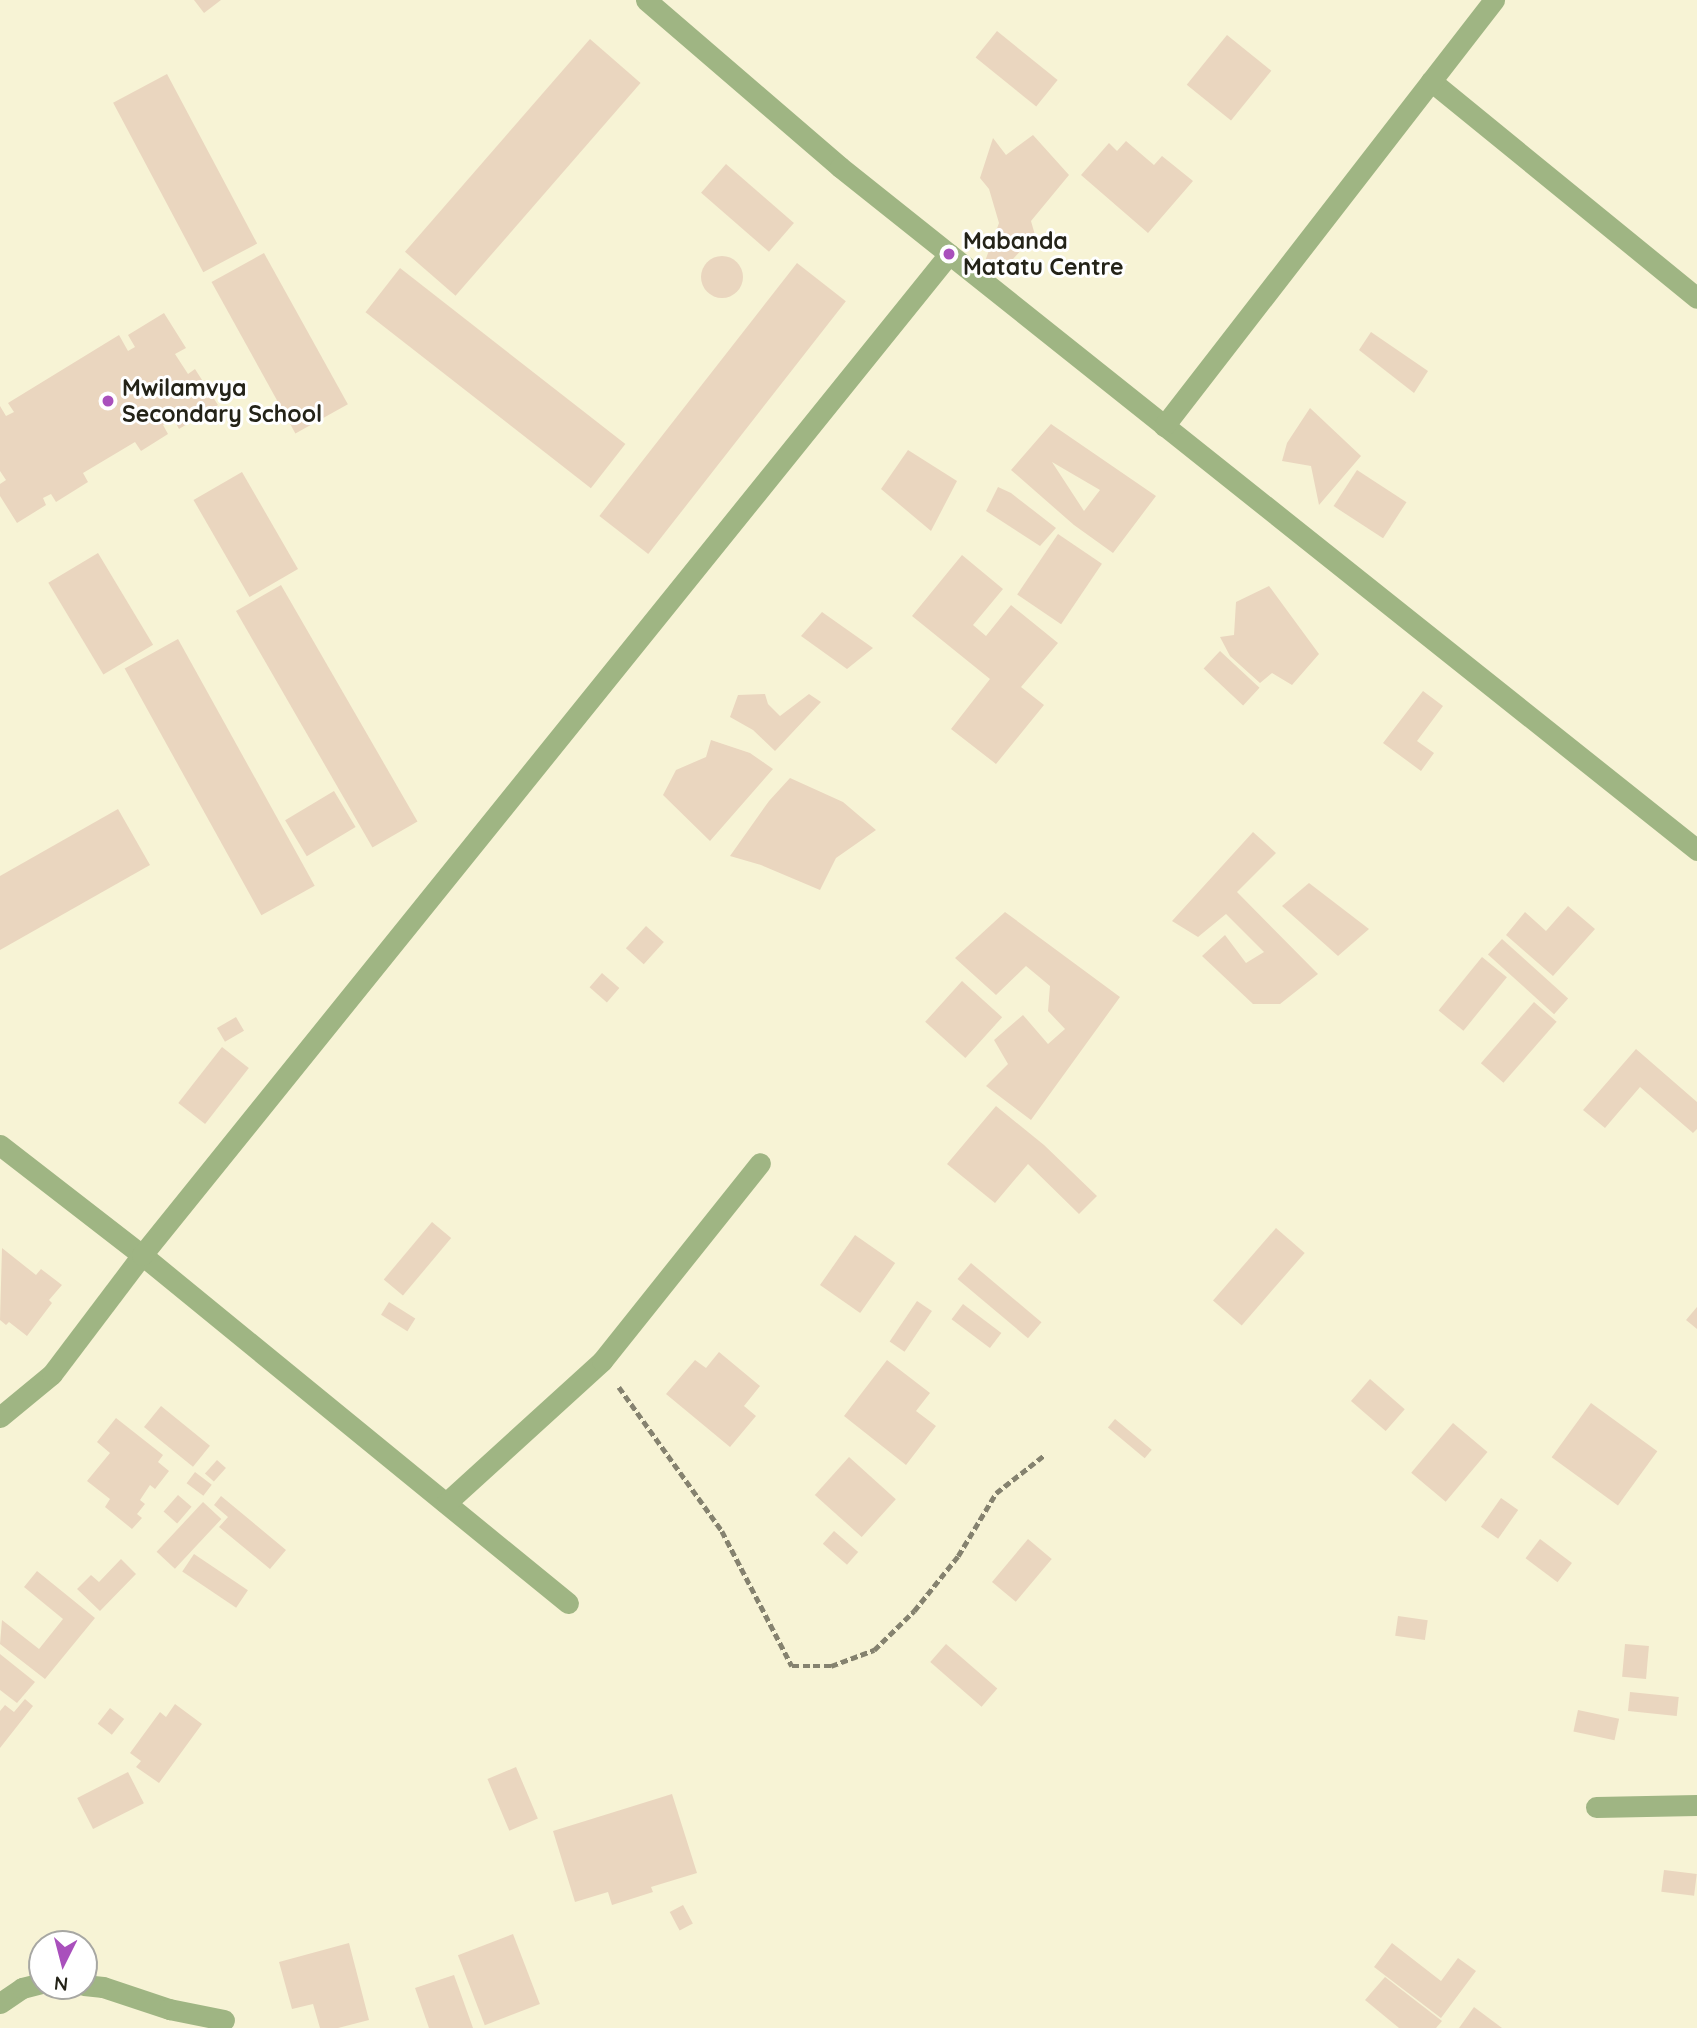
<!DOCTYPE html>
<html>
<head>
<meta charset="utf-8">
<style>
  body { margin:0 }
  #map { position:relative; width:1697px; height:2028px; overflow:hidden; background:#f7f3d5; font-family:Quicksand,sans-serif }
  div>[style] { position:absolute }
  .building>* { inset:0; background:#ead6bf; transform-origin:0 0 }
  .round { border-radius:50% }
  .path>* { height:4.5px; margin-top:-2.25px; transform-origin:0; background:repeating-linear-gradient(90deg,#85826f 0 7px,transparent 0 10.5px) }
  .minor>* { height:21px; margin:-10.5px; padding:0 10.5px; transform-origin:10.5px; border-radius:10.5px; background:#9fb583 }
  .dots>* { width:19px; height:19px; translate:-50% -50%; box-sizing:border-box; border:4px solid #fff; border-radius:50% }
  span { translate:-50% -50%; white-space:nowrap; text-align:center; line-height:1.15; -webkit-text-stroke:6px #fff; paint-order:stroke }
  .poi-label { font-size:23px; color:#242318; font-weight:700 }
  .left { translate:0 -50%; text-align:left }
  .north { position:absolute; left:28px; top:1930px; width:70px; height:70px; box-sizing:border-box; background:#fff; border:2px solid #a7a7a3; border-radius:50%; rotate:186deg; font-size:19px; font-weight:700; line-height:28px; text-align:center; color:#242318 }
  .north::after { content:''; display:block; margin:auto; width:24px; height:32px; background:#a950bc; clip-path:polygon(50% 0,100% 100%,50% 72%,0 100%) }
</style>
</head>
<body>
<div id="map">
  <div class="building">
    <i style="clip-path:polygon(194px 0,221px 0,204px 13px)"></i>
    <i style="left:997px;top:31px;width:78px;height:34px;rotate:39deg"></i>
    <i style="left:1227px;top:35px;width:57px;height:64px;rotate:39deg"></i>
    <i style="left:590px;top:39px;width:67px;height:282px;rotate:41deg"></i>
    <i style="left:167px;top:74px;width:192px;height:61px;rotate:62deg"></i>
    <i style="clip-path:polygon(1033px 135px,1069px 175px,1031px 221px,1035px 235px,1013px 259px,984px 264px,999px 223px,989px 189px,980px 178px,993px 138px,1006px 155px)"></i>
    <i style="clip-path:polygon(1126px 141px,1154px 165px,1162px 156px,1193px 181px,1148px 233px,1081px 175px,1109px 143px,1117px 151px)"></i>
    <i style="left:726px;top:164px;width:90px;height:38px;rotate:41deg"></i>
    <i style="left:264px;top:253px;width:173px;height:60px;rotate:61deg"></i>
    <i class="round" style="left:701px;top:256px;width:42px;height:42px"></i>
    <i style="left:797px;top:263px;width:62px;height:321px;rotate:38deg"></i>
    <i style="left:400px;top:268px;width:286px;height:56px;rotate:38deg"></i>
    <i style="clip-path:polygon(164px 313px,186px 348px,175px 354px,188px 374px,195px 369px,218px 405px,179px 429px,173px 418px,163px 425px,168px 434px,141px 451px,135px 442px,83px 473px,88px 482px,56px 502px,51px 494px,43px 498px,46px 505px,17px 523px,0 496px,0 484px,6px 480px,0 471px,0 406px,6px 416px,14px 412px,8px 403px,119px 335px,128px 351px,135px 347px,128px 335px)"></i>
    <i style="clip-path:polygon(1371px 332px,1428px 371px,1414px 393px,1359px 350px)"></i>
    <i style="clip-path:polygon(1310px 408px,1361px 456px,1319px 505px,1311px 466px,1282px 461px,1287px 443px)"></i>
    <i style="clip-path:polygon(evenodd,1051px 424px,1156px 496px,1113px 553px,1074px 525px,1011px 470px,1051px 424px,1052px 462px,1100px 490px,1084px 511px,1052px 462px)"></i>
    <i style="clip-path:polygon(908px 450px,957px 481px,931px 531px,881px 489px)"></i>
    <i style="left:1357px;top:470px;width:59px;height:43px;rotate:33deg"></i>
    <i style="left:242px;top:472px;width:112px;height:56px;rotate:60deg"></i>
    <i style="clip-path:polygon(998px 487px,1011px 493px,1056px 528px,1040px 546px,986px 511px)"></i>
    <i style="left:1058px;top:534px;width:53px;height:73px;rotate:34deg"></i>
    <i style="left:98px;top:553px;width:107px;height:58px;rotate:59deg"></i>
    <i style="clip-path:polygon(962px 555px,1003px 589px,973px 625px,986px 636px,1011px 605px,1058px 643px,1021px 687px,1044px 705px,996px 764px,951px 729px,990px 679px,912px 616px)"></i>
    <i style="left:281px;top:585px;width:273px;height:52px;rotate:60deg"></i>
    <i style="clip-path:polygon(1269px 586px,1319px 654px,1292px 685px,1272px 673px,1260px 683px,1230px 656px,1220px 637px,1234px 635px,1236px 602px)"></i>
    <i style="clip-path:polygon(822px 612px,873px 648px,847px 669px,801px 636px)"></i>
    <i style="left:178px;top:639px;width:282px;height:61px;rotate:61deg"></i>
    <i style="left:1220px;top:651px;width:54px;height:24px;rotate:43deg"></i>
    <i style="clip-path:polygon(1423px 691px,1443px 706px,1417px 741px,1434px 753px,1421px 771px,1383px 743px)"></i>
    <i style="clip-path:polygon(765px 694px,768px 704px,780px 716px,809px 694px,821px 702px,775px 751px,753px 730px,730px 717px,738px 695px)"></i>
    <i style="clip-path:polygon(711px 740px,750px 753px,773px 769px,710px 841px,663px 795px,676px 770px,706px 757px)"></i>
    <i style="clip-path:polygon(790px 778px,843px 802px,876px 830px,836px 858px,820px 890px,761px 865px,730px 856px,769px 801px)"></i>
    <i style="left:334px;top:791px;width:42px;height:57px;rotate:59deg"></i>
    <i style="clip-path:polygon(118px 809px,150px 865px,0 950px,0 876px)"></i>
    <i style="clip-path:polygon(1253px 832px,1276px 853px,1237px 892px,1318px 974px,1280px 1004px,1253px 1004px,1202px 956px,1225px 935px,1246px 963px,1264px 952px,1226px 914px,1198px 937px,1172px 921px)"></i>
    <i style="clip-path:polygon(1309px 883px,1369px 929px,1338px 956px,1282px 906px)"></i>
    <i style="clip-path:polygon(1568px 906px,1595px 929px,1553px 976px,1506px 935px,1525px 912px,1546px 931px)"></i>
    <i style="clip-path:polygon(1005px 912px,1120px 997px,1031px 1120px,986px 1086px,1008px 1064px,994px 1040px,1023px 1015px,1048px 1044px,1065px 1029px,1048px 1011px,1050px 986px,1026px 966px,996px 995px,955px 958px)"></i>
    <i style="left:646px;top:926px;width:24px;height:30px;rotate:42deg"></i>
    <i style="left:1502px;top:939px;width:89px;height:21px;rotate:42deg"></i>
    <i style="left:1482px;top:957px;width:32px;height:69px;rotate:39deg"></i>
    <i style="left:602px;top:973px;width:23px;height:19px;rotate:41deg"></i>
    <i style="left:962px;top:981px;width:54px;height:55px;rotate:42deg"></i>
    <i style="left:1534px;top:1002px;width:30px;height:81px;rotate:41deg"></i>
    <i style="left:236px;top:1017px;width:16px;height:22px;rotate:60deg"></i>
    <i style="left:222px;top:1047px;width:34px;height:71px;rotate:38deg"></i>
    <i style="clip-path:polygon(1636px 1049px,1697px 1102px,1697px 1129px,1693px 1133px,1640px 1087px,1605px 1128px,1583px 1110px)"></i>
    <i style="clip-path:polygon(996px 1106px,1044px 1145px,1097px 1196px,1079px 1214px,1028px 1164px,995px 1203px,947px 1164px)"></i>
    <i style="left:432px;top:1222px;width:25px;height:75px;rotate:40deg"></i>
    <i style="left:1276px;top:1228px;width:38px;height:96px;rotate:41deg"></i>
    <i style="left:855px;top:1235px;width:49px;height:61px;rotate:35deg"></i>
    <i style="clip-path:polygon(2px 1248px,36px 1275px,41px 1269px,62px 1285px,49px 1300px,52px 1303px,27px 1336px,9px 1322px,6px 1325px,0 1320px)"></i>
    <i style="left:971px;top:1263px;width:92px;height:21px;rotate:40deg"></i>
    <i style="left:917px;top:1301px;width:18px;height:49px;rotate:34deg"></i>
    <i style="left:389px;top:1302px;width:31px;height:15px;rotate:32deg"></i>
    <i style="left:963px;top:1304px;width:48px;height:19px;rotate:37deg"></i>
    <i style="clip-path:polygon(1697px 1307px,1697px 1329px,1686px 1320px)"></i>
    <i style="clip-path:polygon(719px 1352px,760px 1386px,744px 1406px,756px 1416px,730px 1447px,666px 1394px,695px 1360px,706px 1368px)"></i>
    <i style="clip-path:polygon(887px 1360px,930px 1393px,916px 1411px,936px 1426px,906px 1465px,844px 1416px)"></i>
    <i style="left:1370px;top:1379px;width:46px;height:29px;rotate:41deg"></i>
    <i style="left:1591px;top:1403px;width:82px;height:67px;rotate:36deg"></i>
    <i style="left:161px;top:1406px;width:63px;height:27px;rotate:39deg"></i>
    <i style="clip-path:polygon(116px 1418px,163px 1455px,158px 1462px,169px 1471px,155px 1489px,150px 1485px,140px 1500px,145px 1504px,137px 1514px,142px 1518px,132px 1529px,105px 1507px,110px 1499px,87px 1481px,110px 1453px,97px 1442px)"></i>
    <i style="left:1115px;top:1419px;width:48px;height:11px;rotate:40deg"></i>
    <i style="left:1453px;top:1423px;width:45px;height:65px;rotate:40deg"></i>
    <i style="left:849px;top:1457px;width:63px;height:51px;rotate:42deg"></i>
    <i style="left:217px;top:1460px;width:12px;height:18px;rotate:42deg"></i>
    <i style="left:195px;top:1472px;width:21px;height:14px;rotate:37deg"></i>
    <i style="left:178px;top:1495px;width:18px;height:22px;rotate:41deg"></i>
    <i style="clip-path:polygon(221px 1496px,286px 1550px,270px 1569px,219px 1527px,228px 1517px,214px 1505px)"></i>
    <i style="left:1501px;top:1498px;width:21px;height:35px;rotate:35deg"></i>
    <i style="left:203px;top:1502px;width:25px;height:68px;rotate:43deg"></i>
    <i style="left:834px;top:1531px;width:32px;height:17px;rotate:41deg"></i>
    <i style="left:1028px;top:1539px;width:31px;height:56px;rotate:40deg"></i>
    <i style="left:1540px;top:1539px;width:40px;height:24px;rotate:37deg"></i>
    <i style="left:194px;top:1554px;width:65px;height:21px;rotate:34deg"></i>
    <i style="clip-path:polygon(121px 1559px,136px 1574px,100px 1611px,77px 1589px,91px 1575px,99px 1582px)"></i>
    <i style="clip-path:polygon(37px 1571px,95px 1618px,45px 1679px,0 1644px,2px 1620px,39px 1649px,63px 1619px,24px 1587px)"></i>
    <i style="left:1398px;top:1616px;width:30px;height:20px;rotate:8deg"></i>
    <i style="left:946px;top:1644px;width:68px;height:24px;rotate:41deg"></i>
    <i style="left:1625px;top:1644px;width:24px;height:33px;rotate:5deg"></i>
    <i style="clip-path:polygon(0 1654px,35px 1682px,17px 1703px,0 1690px)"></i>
    <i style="left:1630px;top:1692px;width:49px;height:19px;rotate:6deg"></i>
    <i style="clip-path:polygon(25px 1699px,33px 1706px,0 1748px,0 1711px,5px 1705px,14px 1712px)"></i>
    <i style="clip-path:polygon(175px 1704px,202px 1724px,159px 1783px,136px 1767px,141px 1761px,130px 1753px,160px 1712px,166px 1717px)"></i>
    <i style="left:110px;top:1708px;width:18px;height:20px;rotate:38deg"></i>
    <i style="left:1578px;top:1710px;width:42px;height:22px;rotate:12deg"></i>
    <i style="left:516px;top:1767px;width:56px;height:31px;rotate:67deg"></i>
    <i style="left:128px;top:1772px;width:35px;height:57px;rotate:63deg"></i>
    <i style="clip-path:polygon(672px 1794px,697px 1873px,651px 1887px,653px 1892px,612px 1905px,608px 1892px,575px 1902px,553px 1831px)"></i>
    <i style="left:1664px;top:1870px;width:33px;height:22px;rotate:7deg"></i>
    <i style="left:683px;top:1905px;width:21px;height:15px;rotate:62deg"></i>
    <i style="left:513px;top:1934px;width:75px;height:59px;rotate:69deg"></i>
    <i style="clip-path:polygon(349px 1943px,369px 2020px,338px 2028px,320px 2028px,313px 2004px,292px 2009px,279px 1962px)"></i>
    <i style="clip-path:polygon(1392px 1943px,1441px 1981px,1458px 1958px,1476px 1971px,1441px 2018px,1374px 1967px)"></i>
    <i style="clip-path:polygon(454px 1975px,473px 2028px,429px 2028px,415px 1988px)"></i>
    <i style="clip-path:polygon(1385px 1977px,1442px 2021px,1436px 2028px,1399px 2028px,1365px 2000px)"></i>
    <i style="clip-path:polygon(1474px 2007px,1502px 2028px,1459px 2028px)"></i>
  </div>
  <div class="path">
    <i style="left:619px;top:1387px;width:177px;rotate:54.4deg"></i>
    <i style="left:722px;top:1531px;width:152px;rotate:62.6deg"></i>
    <i style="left:792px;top:1666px;width:39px"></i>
    <i style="left:831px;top:1666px;width:46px;rotate:-20.4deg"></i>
    <i style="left:874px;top:1650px;width:56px;rotate:-44.3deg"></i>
    <i style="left:914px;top:1611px;width:70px;rotate:-51.3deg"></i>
    <i style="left:958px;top:1556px;width:74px;rotate:-58.9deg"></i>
    <i style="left:996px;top:1493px;width:60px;rotate:-38.2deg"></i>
  </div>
  <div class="minor">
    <i style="left:646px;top:0;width:256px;rotate:40.7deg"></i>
    <i style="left:840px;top:167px;width:1096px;rotate:38.55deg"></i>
    <i style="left:1431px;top:81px;width:343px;rotate:39.2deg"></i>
    <i style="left:1164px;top:426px;width:539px;rotate:-52.24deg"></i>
    <i style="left:0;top:1145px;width:180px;rotate:37.8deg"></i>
    <i style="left:142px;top:1255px;width:550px;rotate:39.25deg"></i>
    <i style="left:0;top:1417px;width:67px;rotate:-39.6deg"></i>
    <i style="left:52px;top:1374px;width:149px;rotate:-52.9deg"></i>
    <i style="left:142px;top:1255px;width:1286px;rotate:-51.12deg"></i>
    <i style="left:446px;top:1503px;width:211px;rotate:-42.3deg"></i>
    <i style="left:602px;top:1361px;width:253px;rotate:-51.4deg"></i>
    <i style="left:1596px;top:1807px;width:101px;rotate:-1.1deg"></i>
    <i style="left:84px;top:1985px;width:19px;rotate:6deg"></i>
    <i style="left:103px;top:1987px;width:70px;rotate:18.4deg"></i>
    <i style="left:169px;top:2009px;width:56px;rotate:11.3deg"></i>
    <i style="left:0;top:2003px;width:27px;rotate:-34deg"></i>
    <i style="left:22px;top:1988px;width:21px;rotate:-14deg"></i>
  </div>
  <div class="dots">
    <i style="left:949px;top:254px;background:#a950bc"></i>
    <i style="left:108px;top:401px;background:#a950bc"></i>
  </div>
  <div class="poi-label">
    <span class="left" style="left:963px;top:254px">Mabanda<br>Matatu Centre</span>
    <span class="left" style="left:122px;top:401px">Mwilamvya<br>Secondary School</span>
  </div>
  <div class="north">N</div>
</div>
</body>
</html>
